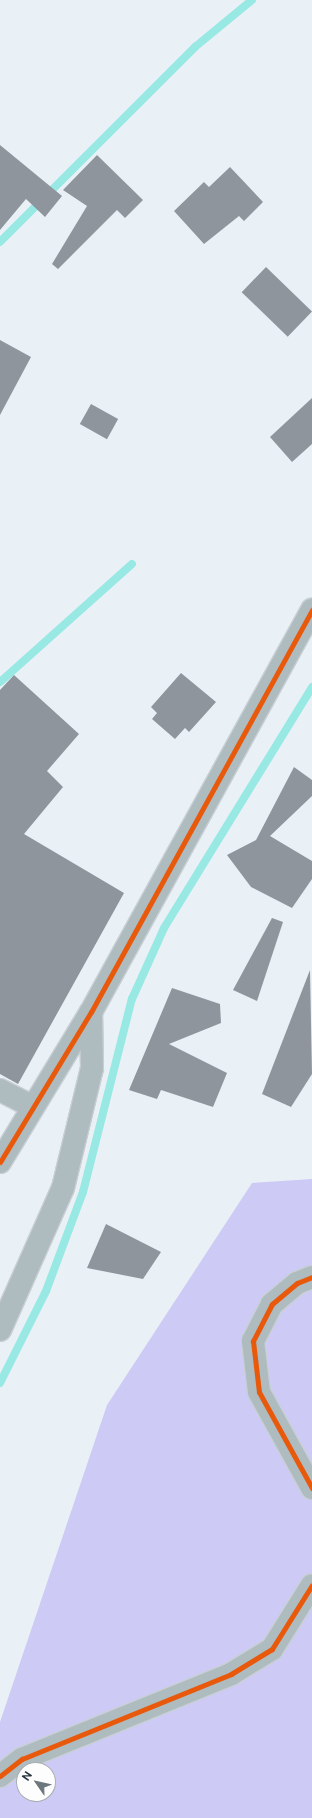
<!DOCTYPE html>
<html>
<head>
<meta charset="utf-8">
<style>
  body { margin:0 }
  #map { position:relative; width:312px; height:1818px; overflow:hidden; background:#eaf1f6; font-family:"Public Sans",sans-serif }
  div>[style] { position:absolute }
  .forest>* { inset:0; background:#cdcbf5 }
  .stream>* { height:8px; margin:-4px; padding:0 4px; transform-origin:4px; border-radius:4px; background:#98e8e4 }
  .building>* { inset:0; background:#8f959c; transform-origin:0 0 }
  .roads { filter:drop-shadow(1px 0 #c8cfd4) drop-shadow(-1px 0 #c8cfd4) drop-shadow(0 1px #c8cfd4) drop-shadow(0 -1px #c8cfd4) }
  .minor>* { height:22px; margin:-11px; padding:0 11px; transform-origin:11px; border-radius:11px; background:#aebbbf }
  .cycleway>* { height:5px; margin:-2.5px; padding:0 2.5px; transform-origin:2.5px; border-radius:2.5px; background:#e8590c }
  span { translate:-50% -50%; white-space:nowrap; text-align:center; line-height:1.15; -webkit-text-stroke:4px #fdfdfd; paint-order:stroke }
  .north { position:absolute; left:16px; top:1762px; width:40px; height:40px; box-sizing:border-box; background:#fdfdfd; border:1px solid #a8adb1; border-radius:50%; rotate:304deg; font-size:11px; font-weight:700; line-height:16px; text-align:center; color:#28353e }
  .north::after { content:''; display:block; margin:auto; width:14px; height:18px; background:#6c777e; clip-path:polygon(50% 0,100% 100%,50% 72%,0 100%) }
</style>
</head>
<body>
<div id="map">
  <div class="forest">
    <i style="clip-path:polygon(evenodd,312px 1179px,312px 1818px,0 1818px,0 1722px,107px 1405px,252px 1183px,312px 1179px,24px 1770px,48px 1770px,48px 1794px,24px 1794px,24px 1770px)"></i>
  </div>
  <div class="stream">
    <i style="left:0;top:242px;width:276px;rotate:-45deg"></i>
    <i style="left:195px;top:47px;width:74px;rotate:-39.5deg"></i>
    <i style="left:0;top:682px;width:177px;rotate:-41.8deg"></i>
    <i style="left:0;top:1383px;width:103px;rotate:-63.4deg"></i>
    <i style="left:46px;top:1291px;width:106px;rotate:-69.5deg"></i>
    <i style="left:83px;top:1192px;width:199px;rotate:-75.8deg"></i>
    <i style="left:132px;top:999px;width:78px;rotate:-65.7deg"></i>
    <i style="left:164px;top:928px;width:283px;rotate:-58.4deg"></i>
  </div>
  <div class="building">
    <i style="clip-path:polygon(0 145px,62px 196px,45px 217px,26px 199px,0 230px)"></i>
    <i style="clip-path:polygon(97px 155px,143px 200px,125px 218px,117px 210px,58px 269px,52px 264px,87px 206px,63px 190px)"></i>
    <i style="clip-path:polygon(230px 167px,263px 202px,244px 221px,239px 216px,204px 244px,174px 211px,204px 182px,209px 187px)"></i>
    <i style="left:266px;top:267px;width:64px;height:35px;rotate:44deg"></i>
    <i style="clip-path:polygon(0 340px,31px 357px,0 415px)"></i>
    <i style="clip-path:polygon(312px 398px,312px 444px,292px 462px,270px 437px)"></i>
    <i style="left:91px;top:404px;width:31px;height:23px;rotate:29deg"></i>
    <i style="clip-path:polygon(181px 673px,216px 702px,189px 732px,185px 728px,175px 739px,152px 719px,157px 713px,151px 707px)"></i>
    <i style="clip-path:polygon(14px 675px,79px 734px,47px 771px,63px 787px,24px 834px,124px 893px,18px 1084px,0 1074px,0 690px)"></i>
    <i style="clip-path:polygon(294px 767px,312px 780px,312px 796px,270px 836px,312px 861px,312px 879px,292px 908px,251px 887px,227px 855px,256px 840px)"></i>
    <i style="clip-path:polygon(272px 918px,283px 922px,257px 1001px,233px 990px)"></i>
    <i style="clip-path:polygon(310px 970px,312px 1074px,291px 1107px,262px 1094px)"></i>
    <i style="clip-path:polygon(172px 988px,220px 1004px,221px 1023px,169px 1044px,227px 1073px,213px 1107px,161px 1090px,157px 1099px,129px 1090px)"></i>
    <i style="clip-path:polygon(106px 1224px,161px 1252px,143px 1279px,87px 1268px)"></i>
  </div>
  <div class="roads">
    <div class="minor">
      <i style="left:0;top:1090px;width:36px;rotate:27deg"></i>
      <i style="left:0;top:1162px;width:175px;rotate:-58.8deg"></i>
      <i style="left:91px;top:1012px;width:459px;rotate:-61.2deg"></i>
      <i style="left:312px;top:1277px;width:16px;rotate:158deg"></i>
      <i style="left:297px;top:1283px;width:33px;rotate:140deg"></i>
      <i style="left:272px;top:1304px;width:42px;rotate:117.2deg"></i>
      <i style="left:253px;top:1341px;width:51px;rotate:83.3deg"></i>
      <i style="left:259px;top:1392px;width:110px;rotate:61.1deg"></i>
      <i style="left:0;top:1330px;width:155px;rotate:-66.1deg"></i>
      <i style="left:63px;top:1188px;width:123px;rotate:-76.4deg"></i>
      <i style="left:92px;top:1068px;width:56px;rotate:-91deg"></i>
      <i style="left:0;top:1776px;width:28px;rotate:-38deg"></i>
      <i style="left:22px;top:1759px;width:226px;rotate:-22.1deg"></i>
      <i style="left:231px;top:1674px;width:48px;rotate:-31.4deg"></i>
      <i style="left:272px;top:1649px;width:75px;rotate:-58deg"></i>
    </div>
  </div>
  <div class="cycleway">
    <i style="left:0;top:1162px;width:175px;rotate:-58.8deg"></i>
    <i style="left:91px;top:1012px;width:459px;rotate:-61.2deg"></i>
    <i style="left:312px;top:1277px;width:16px;rotate:158deg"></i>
    <i style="left:297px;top:1283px;width:33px;rotate:140deg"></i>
    <i style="left:272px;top:1304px;width:42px;rotate:117.2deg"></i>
    <i style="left:253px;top:1341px;width:51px;rotate:83.3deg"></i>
    <i style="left:259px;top:1392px;width:110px;rotate:61.1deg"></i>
    <i style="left:0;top:1776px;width:28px;rotate:-38deg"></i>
    <i style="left:22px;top:1759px;width:226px;rotate:-22.1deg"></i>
    <i style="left:231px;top:1674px;width:48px;rotate:-31.4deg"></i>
    <i style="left:272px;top:1649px;width:75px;rotate:-58deg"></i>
  </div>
  <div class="north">N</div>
</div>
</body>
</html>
